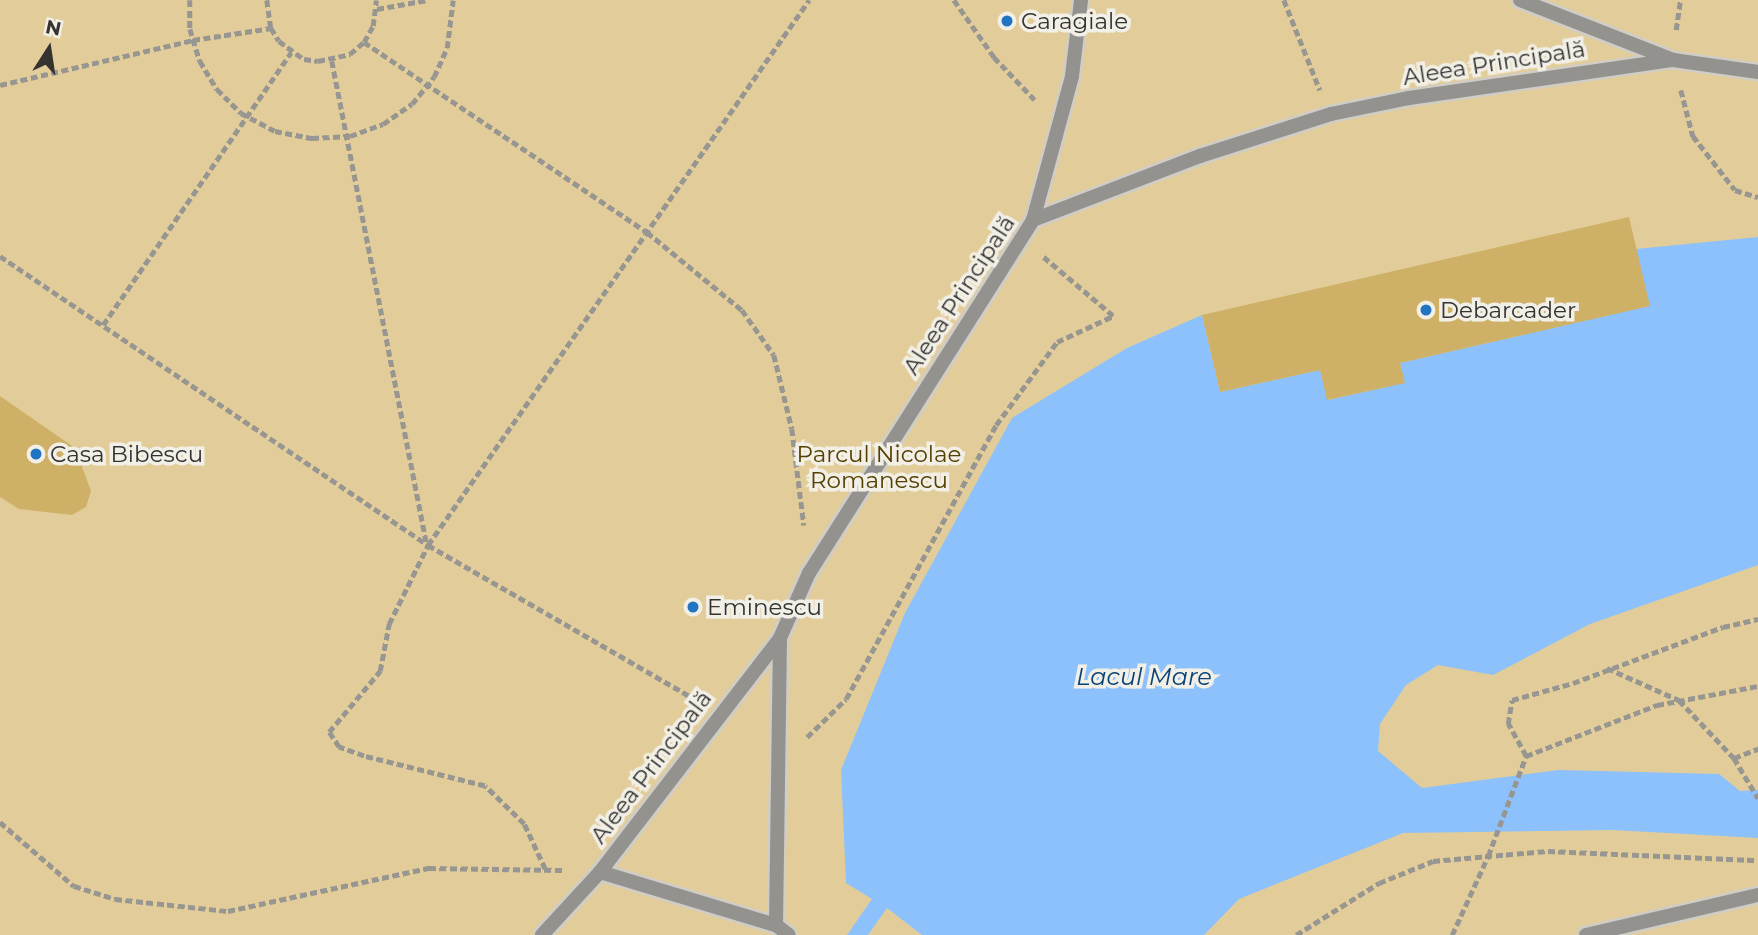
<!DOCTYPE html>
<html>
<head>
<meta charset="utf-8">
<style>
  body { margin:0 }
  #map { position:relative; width:1758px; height:935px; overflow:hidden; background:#f2efe7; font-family:Montserrat,sans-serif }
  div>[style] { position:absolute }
  .green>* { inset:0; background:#e2cd9a; transform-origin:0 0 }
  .water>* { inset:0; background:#8cc1fb }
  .building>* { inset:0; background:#ceb166 }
  .path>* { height:4.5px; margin-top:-2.25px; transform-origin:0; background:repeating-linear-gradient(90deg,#989690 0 7px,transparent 0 10.5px) }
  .roads { filter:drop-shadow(2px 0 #d0cdc6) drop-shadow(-2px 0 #d0cdc6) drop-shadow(0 2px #d0cdc6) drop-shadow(0 -2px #d0cdc6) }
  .pedestrian>* { height:14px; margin:-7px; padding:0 7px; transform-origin:7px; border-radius:7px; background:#93928f }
  .dots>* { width:19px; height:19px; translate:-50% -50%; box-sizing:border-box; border:4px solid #f2efe7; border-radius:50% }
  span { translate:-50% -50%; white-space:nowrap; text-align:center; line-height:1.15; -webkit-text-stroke:7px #f2efe7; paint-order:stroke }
  .poi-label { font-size:23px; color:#343330 }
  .left { translate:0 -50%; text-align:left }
  .street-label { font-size:23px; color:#343330 }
  .park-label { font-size:23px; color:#544000 }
  .water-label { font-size:24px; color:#084276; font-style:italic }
  .north { position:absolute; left:14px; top:14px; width:70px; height:70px; -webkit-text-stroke:5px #f2efe7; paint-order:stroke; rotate:12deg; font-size:19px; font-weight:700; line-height:28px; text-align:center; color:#343330 }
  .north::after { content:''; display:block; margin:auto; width:24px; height:32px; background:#343330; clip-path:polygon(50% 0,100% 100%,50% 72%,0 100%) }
</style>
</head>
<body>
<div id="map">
  <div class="green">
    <i style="left:0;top:0;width:1758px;height:935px"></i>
  </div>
  <div class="water">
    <i style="clip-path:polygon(1758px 237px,1758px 565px,1590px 624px,1493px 675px,1438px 665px,1406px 685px,1380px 724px,1378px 751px,1422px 788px,1558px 770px,1719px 774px,1740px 791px,1758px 790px,1758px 838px,1613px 830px,1403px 833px,1239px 899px,1204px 935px,922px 935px,887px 908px,868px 935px,847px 935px,872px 899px,846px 883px,841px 770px,905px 613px,1012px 418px,1127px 348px,1202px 315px,1220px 392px,1320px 370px,1328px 400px,1404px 383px,1400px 363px,1649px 306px,1636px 249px)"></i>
  </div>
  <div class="building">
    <i style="clip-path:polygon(1629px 217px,1650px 306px,1400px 363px,1405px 383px,1327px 400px,1320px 370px,1220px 392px,1202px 315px)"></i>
    <i style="clip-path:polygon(0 396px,75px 448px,91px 491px,86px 507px,72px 515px,19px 509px,0 497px)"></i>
  </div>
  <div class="path">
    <i style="left:190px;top:0;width:29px;rotate:90deg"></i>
    <i style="left:190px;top:29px;width:34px;rotate:73deg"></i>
    <i style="left:200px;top:61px;width:33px;rotate:59deg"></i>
    <i style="left:217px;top:89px;width:34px;rotate:45deg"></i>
    <i style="left:241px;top:113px;width:38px;rotate:28deg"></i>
    <i style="left:275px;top:131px;width:38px;rotate:11deg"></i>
    <i style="left:312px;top:138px;width:38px;rotate:-3deg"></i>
    <i style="left:350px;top:136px;width:35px;rotate:-20deg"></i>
    <i style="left:383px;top:124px;width:35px;rotate:-35deg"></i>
    <i style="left:412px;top:104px;width:35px;rotate:-51deg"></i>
    <i style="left:434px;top:77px;width:32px;rotate:-66deg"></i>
    <i style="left:447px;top:48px;width:48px;rotate:-82.9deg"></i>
    <i style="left:267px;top:0;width:28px;rotate:82deg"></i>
    <i style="left:271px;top:28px;width:15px;rotate:58deg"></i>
    <i style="left:279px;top:41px;width:31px;rotate:36deg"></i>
    <i style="left:304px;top:59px;width:14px;rotate:8deg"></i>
    <i style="left:318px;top:61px;width:33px;rotate:-12deg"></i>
    <i style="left:350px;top:54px;width:18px;rotate:-41deg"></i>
    <i style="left:364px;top:42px;width:18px;rotate:-61deg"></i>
    <i style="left:373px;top:26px;width:26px;rotate:-83deg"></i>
    <i style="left:954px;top:0;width:70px;rotate:54.9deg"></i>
    <i style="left:994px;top:57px;width:59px;rotate:46.4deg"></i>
    <i style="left:1284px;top:0;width:97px;rotate:68.2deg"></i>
    <i style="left:377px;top:9px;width:51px;rotate:-10.2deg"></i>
    <i style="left:1676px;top:30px;width:30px;rotate:-82deg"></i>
    <i style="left:364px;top:42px;width:341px;rotate:33.9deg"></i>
    <i style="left:647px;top:232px;width:123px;rotate:39.4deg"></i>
    <i style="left:742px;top:310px;width:55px;rotate:54.6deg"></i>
    <i style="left:774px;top:355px;width:76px;rotate:76.3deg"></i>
    <i style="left:792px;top:429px;width:97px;rotate:82.9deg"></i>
    <i style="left:332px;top:61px;width:492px;rotate:78.9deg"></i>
    <i style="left:0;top:85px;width:198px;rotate:-13.1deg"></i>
    <i style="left:193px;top:40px;width:79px;rotate:-8.7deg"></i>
    <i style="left:1681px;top:90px;width:48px;rotate:75.4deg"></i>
    <i style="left:1693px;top:136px;width:68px;rotate:52.1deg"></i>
    <i style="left:1735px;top:190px;width:24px;rotate:17deg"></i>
    <i style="left:0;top:256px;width:516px;rotate:34.03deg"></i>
    <i style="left:428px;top:545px;width:312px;rotate:30deg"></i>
    <i style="left:103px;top:325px;width:331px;rotate:-55.4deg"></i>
    <i style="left:1607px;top:668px;width:79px;rotate:24deg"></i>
    <i style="left:1679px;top:700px;width:80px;rotate:46.5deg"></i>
    <i style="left:1734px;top:758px;width:47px;rotate:59deg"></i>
    <i style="left:807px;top:737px;width:54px;rotate:-44.3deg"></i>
    <i style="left:846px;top:699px;width:312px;rotate:-61.3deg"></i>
    <i style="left:996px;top:425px;width:103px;rotate:-53.7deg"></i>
    <i style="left:1057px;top:342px;width:62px;rotate:-24.9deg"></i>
    <i style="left:1113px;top:316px;width:93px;rotate:-139.8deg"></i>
    <i style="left:1526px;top:756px;width:37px;rotate:-119deg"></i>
    <i style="left:1508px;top:724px;width:24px;rotate:-81deg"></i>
    <i style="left:1512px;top:700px;width:63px;rotate:-15.6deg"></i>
    <i style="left:1573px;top:683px;width:160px;rotate:-20.5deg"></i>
    <i style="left:1723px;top:627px;width:36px;rotate:-13deg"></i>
    <i style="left:1734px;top:758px;width:26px;rotate:-21deg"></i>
    <i style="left:0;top:822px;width:98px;rotate:40.9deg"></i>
    <i style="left:74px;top:886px;width:43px;rotate:17.6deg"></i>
    <i style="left:115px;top:899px;width:114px;rotate:6.1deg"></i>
    <i style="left:228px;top:911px;width:206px;rotate:-12.1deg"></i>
    <i style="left:429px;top:868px;width:134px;rotate:0.9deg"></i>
    <i style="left:545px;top:869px;width:50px;rotate:-115deg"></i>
    <i style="left:524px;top:824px;width:54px;rotate:-135.7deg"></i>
    <i style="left:485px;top:786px;width:125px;rotate:-166.1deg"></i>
    <i style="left:364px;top:756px;width:27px;rotate:-160deg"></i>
    <i style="left:339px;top:747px;width:18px;rotate:-124deg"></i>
    <i style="left:329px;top:732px;width:80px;rotate:-50.1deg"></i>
    <i style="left:380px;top:671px;width:48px;rotate:-79.2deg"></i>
    <i style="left:389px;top:624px;width:88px;rotate:-63.7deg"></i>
    <i style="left:428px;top:545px;width:665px;rotate:-55.04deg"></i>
    <i style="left:1296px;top:935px;width:98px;rotate:-32.1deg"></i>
    <i style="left:1379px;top:883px;width:58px;rotate:-22.2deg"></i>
    <i style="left:1433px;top:861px;width:115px;rotate:-5deg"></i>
    <i style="left:1548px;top:851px;width:210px;rotate:2.5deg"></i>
    <i style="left:1452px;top:935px;width:87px;rotate:-65.5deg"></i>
    <i style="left:1488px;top:856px;width:107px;rotate:-69.2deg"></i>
    <i style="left:1526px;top:756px;width:141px;rotate:-21.3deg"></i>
    <i style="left:1657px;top:705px;width:103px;rotate:-10.7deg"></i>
  </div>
  <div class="roads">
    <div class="pedestrian">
      <i style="left:1520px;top:0;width:164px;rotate:21.4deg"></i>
      <i style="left:1673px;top:60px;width:86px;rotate:8deg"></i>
      <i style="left:1033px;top:220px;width:149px;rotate:-74.8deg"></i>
      <i style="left:1072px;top:76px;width:77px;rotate:-83.2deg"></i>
      <i style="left:600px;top:872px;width:184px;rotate:16.8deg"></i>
      <i style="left:776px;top:925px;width:16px;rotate:38deg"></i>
      <i style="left:776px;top:925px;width:287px;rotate:-89.2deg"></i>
      <i style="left:542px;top:935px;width:86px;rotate:-47.4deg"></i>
      <i style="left:600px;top:872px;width:295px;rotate:-52.4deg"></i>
      <i style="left:780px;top:638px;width:71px;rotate:-66deg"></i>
      <i style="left:809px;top:573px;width:418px;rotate:-57.6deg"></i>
      <i style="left:1033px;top:220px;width:179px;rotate:-21deg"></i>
      <i style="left:1200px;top:156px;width:138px;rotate:-17.8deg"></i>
      <i style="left:1331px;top:114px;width:80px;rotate:-11.6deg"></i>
      <i style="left:1409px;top:98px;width:267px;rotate:-8.2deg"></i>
      <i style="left:1586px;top:935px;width:177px;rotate:-13.1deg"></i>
    </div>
  </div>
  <div class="dots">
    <i style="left:1007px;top:21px;background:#2074c2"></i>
    <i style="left:1426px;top:310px;background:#2074c2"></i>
    <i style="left:36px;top:454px;background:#2074c2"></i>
    <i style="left:693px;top:607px;background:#2074c2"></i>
  </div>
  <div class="poi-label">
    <span class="left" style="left:1021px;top:21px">Caragiale</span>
    <span class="left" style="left:1440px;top:310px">Debarcader</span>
    <span class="left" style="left:50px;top:454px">Casa Bibescu</span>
    <span class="left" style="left:707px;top:607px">Eminescu</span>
  </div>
  <div class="street-label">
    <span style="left:1494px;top:63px;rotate:-9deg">Aleea Principală</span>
    <span style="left:959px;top:295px;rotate:-57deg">Aleea Principală</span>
    <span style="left:651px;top:767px;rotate:-53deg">Aleea Principală</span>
  </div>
  <div class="park-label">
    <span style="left:879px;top:467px">Parcul Nicolae<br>Romanescu</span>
  </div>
  <div class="water-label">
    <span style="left:1144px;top:677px">Lacul Mare</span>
  </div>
  <div class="north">N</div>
</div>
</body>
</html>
